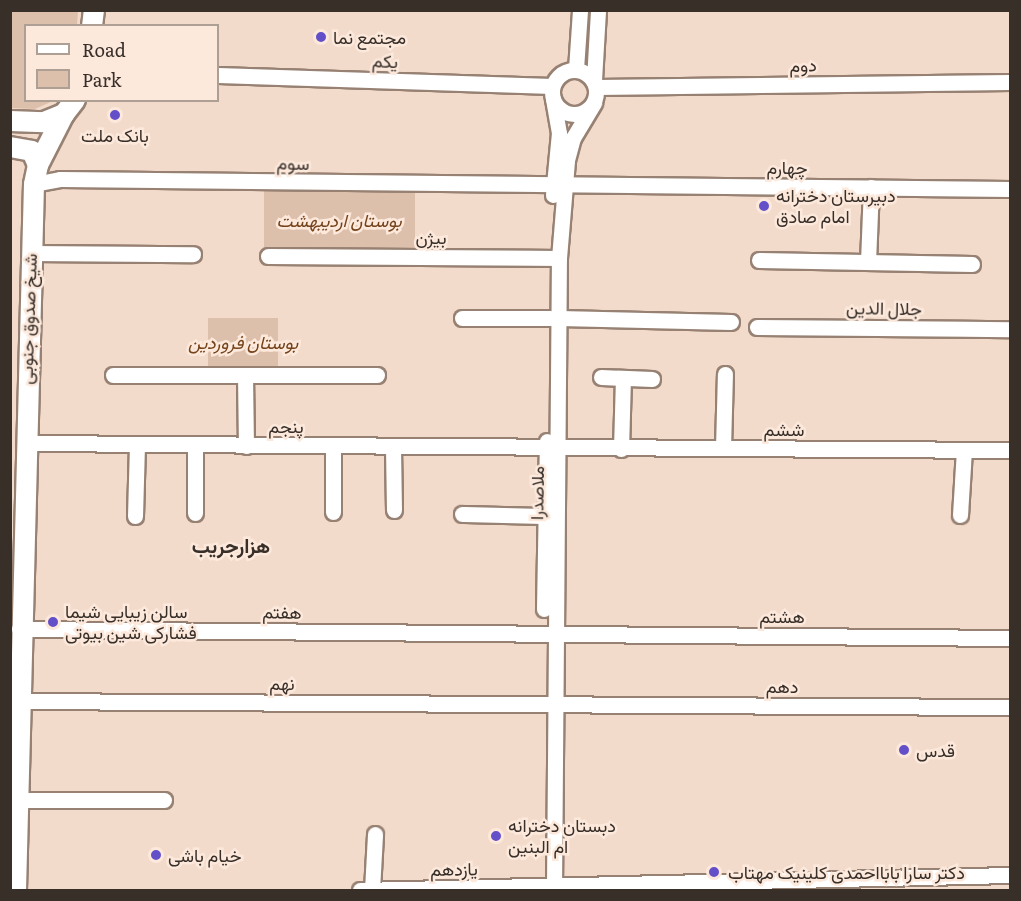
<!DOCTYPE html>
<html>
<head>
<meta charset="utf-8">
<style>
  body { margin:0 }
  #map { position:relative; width:1021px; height:901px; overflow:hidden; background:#f3dbcb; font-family:Literata,Vazirmatn,serif }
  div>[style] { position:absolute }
  .green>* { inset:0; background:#ddc0ab; transform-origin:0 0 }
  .roads { filter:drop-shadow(2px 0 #978173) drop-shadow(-2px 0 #978173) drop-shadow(0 2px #978173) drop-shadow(0 -2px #978173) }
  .minor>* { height:15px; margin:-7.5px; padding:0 7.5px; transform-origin:7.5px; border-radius:7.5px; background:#fff }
  .minor>.ring { margin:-7.5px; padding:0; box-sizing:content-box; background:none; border:15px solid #fff; border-radius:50% }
  .major>* { height:20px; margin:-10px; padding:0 10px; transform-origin:10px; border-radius:10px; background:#fff }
  .dots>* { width:16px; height:16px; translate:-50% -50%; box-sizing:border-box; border:3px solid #fce9dc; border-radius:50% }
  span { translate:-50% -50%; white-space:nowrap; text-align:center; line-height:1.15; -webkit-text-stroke:5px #fce9dc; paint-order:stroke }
  .poi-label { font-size:18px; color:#382f29 }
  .left { translate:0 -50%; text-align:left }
  .street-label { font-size:18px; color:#382f29 }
  .park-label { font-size:18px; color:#75431b; font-style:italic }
  .neighbourhood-label { font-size:20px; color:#382f29; font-weight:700 }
  .frame { position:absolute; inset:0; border:12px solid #382f29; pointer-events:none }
  .legend { position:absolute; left:24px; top:24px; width:195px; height:78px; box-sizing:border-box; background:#fce9dc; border:2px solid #ae9f94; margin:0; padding:8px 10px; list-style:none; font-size:18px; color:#382f29 }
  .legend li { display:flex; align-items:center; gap:12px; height:30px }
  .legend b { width:30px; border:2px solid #ae9f94 }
</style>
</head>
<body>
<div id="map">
  <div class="green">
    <i style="clip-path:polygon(11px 10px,78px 11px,77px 25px,26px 26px,26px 100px,53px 101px,35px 109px,11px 108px)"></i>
    <i style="left:264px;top:187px;width:151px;height:66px"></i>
    <i style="left:208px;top:318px;width:70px;height:48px"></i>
  </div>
  <div class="roads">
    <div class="minor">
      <i style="left:576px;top:69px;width:59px;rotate:-86.1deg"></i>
      <i class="ring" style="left:552px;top:70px;width:29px;height:29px"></i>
      <i style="left:218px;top:75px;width:334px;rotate:1.9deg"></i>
      <i style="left:594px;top:80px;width:70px;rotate:-86.7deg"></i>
      <i style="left:596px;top:87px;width:414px;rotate:-0.7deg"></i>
      <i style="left:34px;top:184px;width:26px;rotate:-11deg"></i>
      <i style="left:60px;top:179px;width:950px;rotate:0.6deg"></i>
      <i style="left:553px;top:195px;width:62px;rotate:-84.5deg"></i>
      <i style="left:559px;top:133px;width:34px;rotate:-100deg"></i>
      <i style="left:30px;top:253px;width:163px;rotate:0.4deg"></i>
      <i style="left:268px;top:256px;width:291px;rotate:0.4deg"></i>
      <i style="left:759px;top:260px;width:213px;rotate:1.1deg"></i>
      <i style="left:868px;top:262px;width:75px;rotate:-87.7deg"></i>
      <i style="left:462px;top:318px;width:88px"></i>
      <i style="left:559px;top:318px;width:172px;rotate:1.3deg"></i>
      <i style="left:757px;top:327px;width:253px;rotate:0.5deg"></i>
      <i style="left:113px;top:375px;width:264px"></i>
      <i style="left:245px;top:375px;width:71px;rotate:89.2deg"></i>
      <i style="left:601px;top:377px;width:51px;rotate:2.2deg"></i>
      <i style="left:25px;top:443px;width:985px;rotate:0.41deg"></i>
      <i style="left:333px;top:446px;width:66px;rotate:90deg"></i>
      <i style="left:393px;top:447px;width:63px;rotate:89.1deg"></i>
      <i style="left:723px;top:448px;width:74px;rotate:-88.5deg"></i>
      <i style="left:621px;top:449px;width:71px;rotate:-88.4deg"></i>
      <i style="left:195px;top:513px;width:68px;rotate:-90deg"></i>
      <i style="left:462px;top:514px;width:83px;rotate:1.4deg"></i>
      <i style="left:960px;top:515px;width:65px;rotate:-86.5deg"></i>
      <i style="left:135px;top:516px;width:72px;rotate:-88.4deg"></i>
      <i style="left:544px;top:609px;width:168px;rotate:-89deg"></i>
      <i style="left:19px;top:629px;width:991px;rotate:0.52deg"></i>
      <i style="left:17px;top:701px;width:993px;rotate:0.35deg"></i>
      <i style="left:16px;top:800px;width:148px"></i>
      <i style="left:360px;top:890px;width:650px;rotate:-1.32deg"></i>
      <i style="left:372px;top:890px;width:56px;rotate:-86.9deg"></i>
      <i style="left:554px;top:890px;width:632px;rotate:-89.55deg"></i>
      <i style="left:559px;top:258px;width:98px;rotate:-85.3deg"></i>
      <i style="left:567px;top:160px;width:23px;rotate:-75deg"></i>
      <i style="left:573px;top:138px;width:41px;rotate:-59deg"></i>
    </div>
    <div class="major">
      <i style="left:92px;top:26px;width:16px;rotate:-83deg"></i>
      <i style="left:10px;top:121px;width:34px;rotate:2deg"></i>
      <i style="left:44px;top:122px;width:22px;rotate:-22deg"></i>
      <i style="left:64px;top:114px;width:18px;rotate:-52deg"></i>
      <i style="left:10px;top:147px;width:22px;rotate:10deg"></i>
      <i style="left:32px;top:151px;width:15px;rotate:67deg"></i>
      <i style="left:16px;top:890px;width:706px;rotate:-88.54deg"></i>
      <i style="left:34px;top:184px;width:19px;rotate:-78deg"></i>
      <i style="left:38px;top:165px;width:57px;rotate:-63deg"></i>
    </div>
  </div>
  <div class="dots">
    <i style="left:321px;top:37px;background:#6350c9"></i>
    <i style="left:115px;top:115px;background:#6350c9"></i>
    <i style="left:764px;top:206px;background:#6350c9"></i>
    <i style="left:53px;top:622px;background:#6350c9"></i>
    <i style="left:904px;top:750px;background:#6350c9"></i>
    <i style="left:496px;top:836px;background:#6350c9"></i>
    <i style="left:156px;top:855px;background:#6350c9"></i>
    <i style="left:714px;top:872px;background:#6350c9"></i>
  </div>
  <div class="poi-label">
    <span class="left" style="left:333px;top:37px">مجتمع نما</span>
    <span style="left:115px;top:135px">بانک ملت</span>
    <span class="left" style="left:776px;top:206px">دبیرستان دخترانه<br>امام صادق</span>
    <span class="left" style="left:65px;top:622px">سالن زیبایی شیما<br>فشارکی شین بیوتی</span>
    <span class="left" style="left:916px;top:750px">قدس</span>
    <span class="left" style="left:508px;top:836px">دبستان دخترانه<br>ام البنین</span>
    <span class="left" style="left:168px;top:855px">خیام باشی</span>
    <span class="left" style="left:728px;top:872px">دکتر سارا بابااحمدی کلینیک مهتاب</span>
  </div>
  <div class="street-label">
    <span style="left:385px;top:61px;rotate:2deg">یکم</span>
    <span style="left:803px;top:65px;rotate:-1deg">دوم</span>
    <span style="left:293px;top:163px;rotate:1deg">سوم</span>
    <span style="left:787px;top:167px">چهارم</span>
    <span style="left:431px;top:237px">بیژن</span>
    <span style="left:884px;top:308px;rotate:1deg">جلال الدین</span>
    <span style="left:28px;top:319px;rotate:-88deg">شیخ صدوق جنوبی</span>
    <span style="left:286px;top:426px">پنجم</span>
    <span style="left:784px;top:429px">ششم</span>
    <span style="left:537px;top:493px;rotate:-89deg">ملاصدرا</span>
    <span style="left:282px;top:612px;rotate:1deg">هفتم</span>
    <span style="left:782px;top:616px">هشتم</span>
    <span style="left:282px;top:683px">نهم</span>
    <span style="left:782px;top:686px">دهم</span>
    <span style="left:454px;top:869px;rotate:-1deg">یازدهم</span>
  </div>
  <div class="park-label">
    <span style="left:339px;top:220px">بوستان اردیبهشت</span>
    <span style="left:243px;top:342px">بوستان فروردین</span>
  </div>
  <div class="neighbourhood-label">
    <span style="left:231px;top:544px">هزارجریب</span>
  </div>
  <div class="frame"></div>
  <ul class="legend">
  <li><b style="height:8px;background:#fff"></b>Road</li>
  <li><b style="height:16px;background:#ddc0ab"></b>Park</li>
  </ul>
</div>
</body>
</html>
